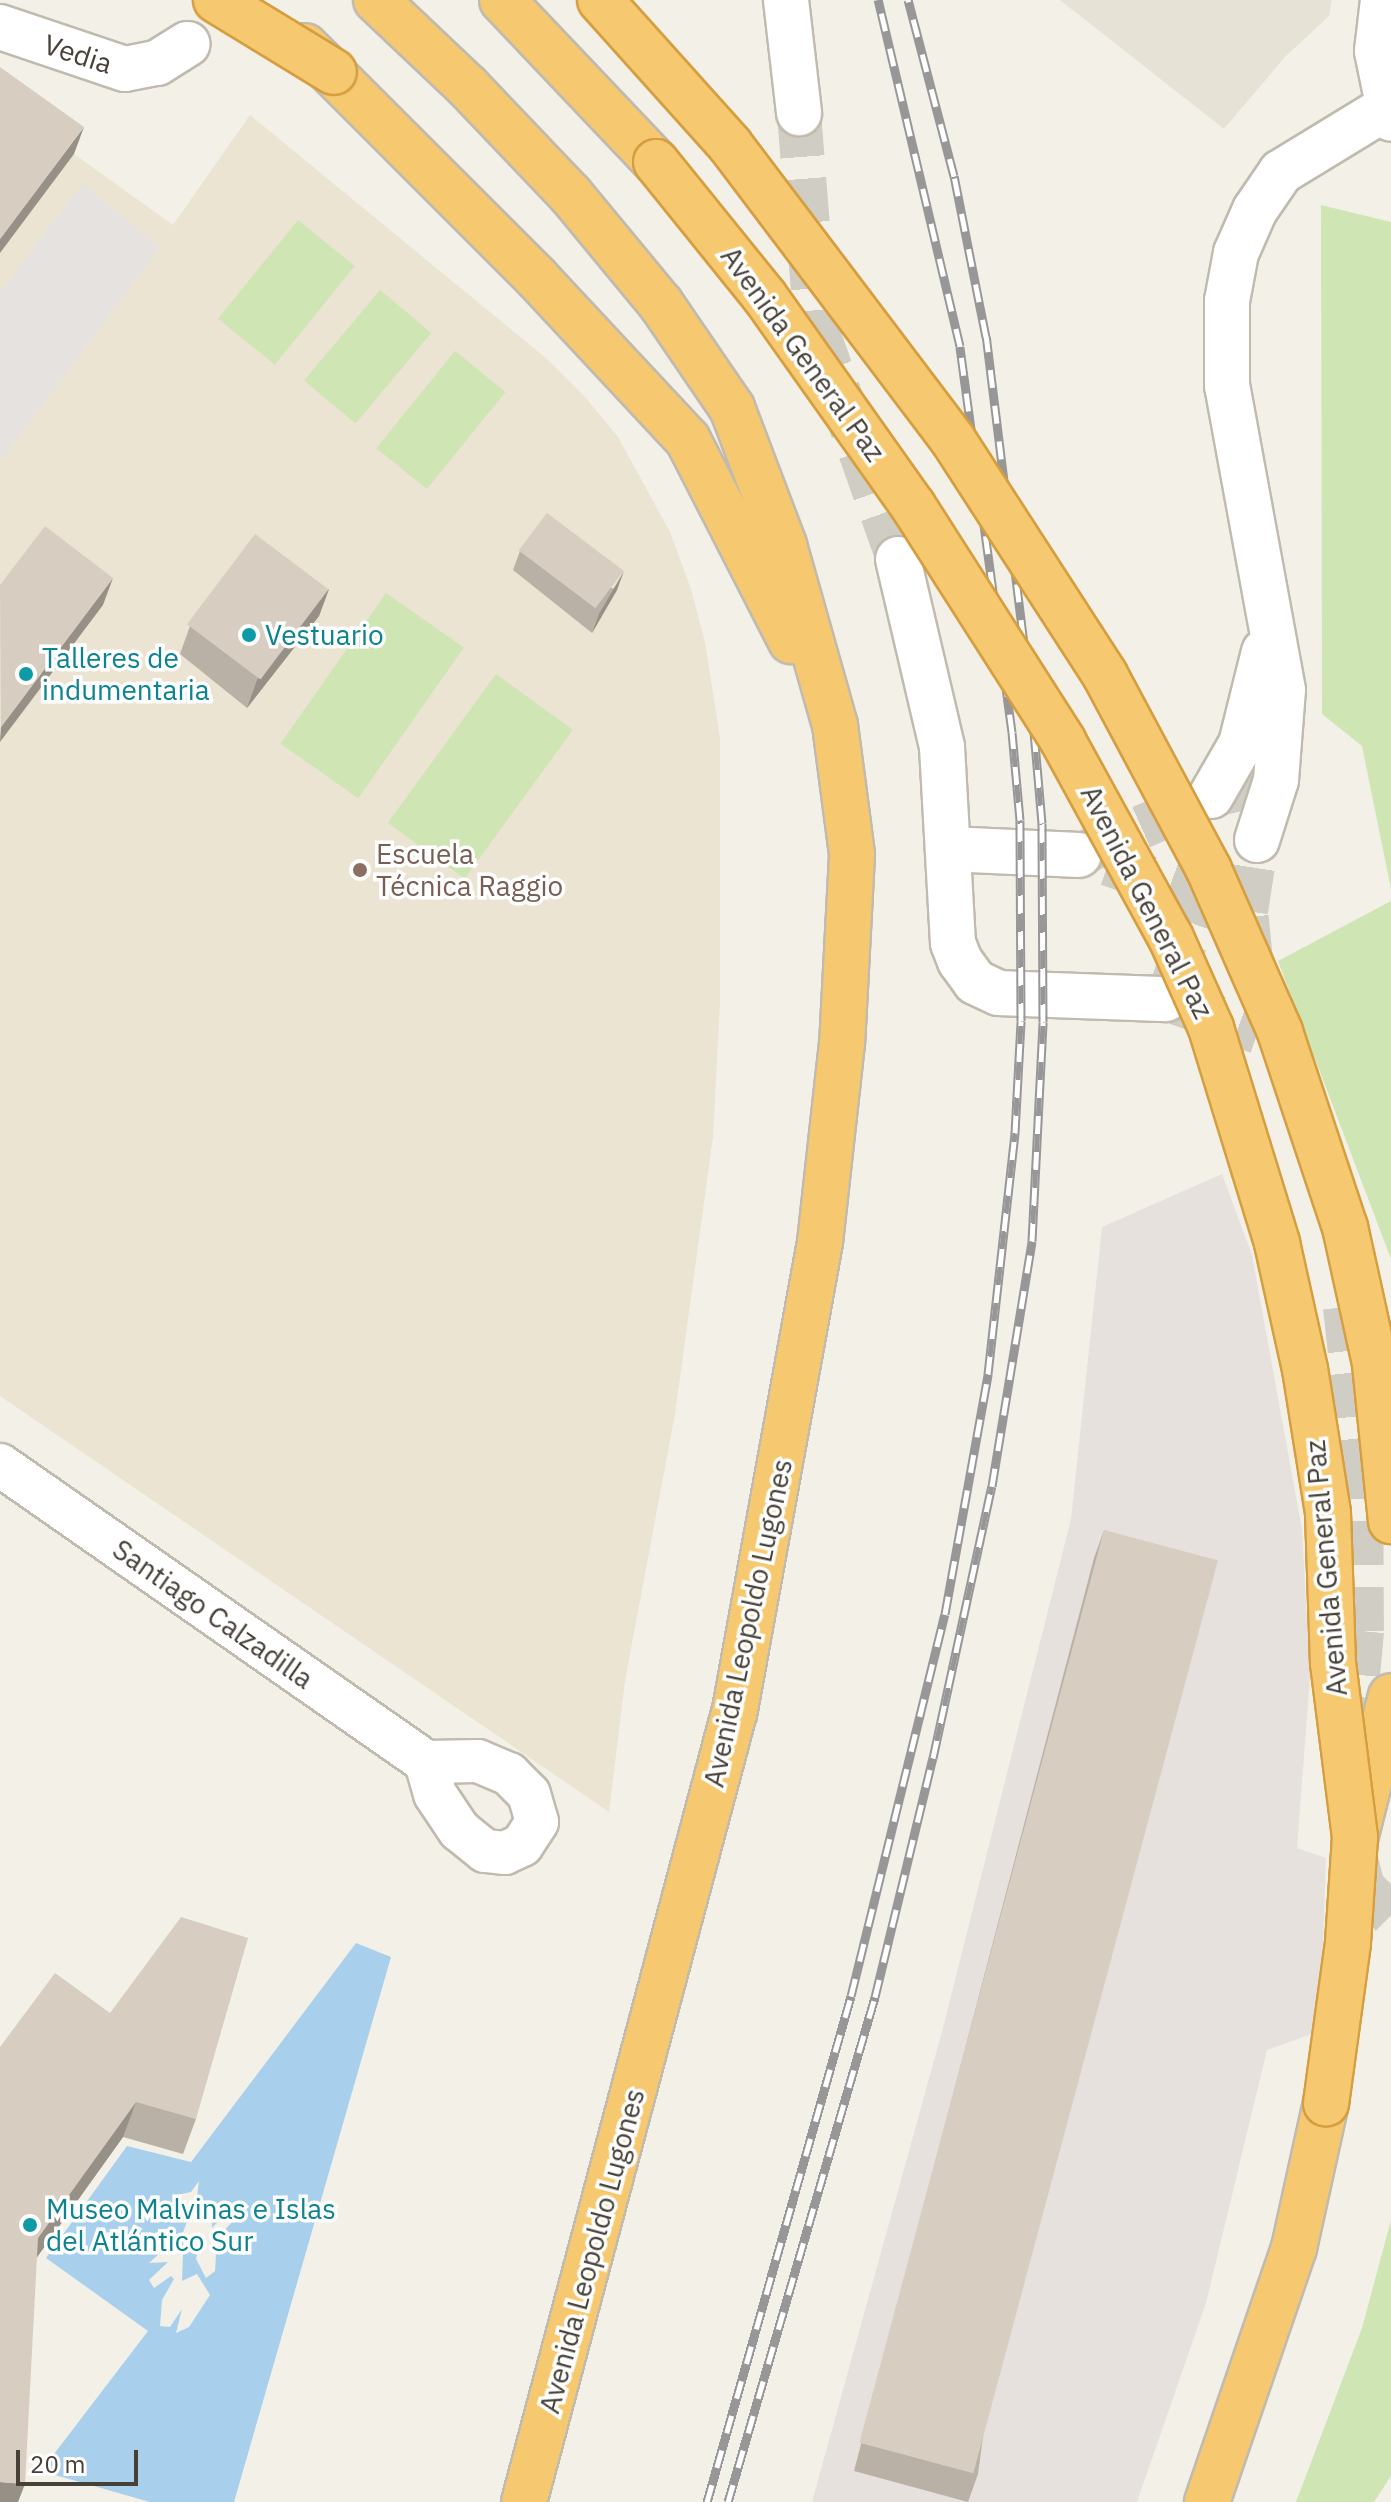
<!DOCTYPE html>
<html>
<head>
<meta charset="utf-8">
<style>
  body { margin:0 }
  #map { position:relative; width:1391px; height:2502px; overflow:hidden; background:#f3f0e8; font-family:"IBM Plex Sans",sans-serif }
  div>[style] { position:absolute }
  .residential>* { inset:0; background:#e7e2d6 }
  .industrial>* { inset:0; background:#e6e1dd }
  .education>* { inset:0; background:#ebe4d3 }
  .green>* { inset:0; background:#cfe5b3; transform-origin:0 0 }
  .parking>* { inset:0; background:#e5e2e0 }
  .water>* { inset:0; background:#a8d0ec }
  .minor-tunnel>* { height:42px; margin-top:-21px; transform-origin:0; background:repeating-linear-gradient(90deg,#d0cdc5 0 42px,transparent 0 63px) }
  .tertiary-tunnel>* { height:44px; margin-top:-22px; transform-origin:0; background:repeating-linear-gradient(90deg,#d0cdc5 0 44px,transparent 0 66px) }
  .roads { filter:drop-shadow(2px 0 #c1baae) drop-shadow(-2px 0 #c1baae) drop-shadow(0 2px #c1baae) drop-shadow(0 -2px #c1baae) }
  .minor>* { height:42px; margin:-21px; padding:0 21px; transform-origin:21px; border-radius:21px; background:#fff }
  .tertiary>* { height:44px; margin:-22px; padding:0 22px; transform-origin:22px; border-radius:22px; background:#fff }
  .motorway>* { height:44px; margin:-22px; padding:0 22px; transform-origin:22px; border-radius:22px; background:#f6c970 }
  .rail>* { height:9px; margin-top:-4.5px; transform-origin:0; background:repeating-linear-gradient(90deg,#fff 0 18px,#979797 0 36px); box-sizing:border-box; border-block:2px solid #979797 }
  .bridges { filter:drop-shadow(2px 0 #d59e40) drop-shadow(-2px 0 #d59e40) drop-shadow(0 2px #d59e40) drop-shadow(0 -2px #d59e40) }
  .motorway-bridge>* { height:44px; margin:-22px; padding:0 22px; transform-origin:22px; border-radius:22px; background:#f6c970 }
  .wall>* { inset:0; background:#b9b1a6 }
  .shaded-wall>* { inset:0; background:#969087 }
  .building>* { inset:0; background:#d7cec1; transform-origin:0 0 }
  .dots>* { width:22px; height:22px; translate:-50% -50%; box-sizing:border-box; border:4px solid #fff; border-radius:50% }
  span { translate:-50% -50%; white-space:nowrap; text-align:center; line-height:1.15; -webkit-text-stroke:7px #fff; paint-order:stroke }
  .street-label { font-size:28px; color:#464037 }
  .culture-label { font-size:28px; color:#0d838f }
  .left { translate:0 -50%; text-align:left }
  .education-label { font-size:28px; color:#785e54 }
  .scale { position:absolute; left:16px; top:2450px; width:122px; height:36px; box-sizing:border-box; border:4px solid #464037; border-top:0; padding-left:10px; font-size:24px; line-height:28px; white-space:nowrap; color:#464037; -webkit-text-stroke:6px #fff; paint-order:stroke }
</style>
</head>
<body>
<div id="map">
  <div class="residential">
    <i style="clip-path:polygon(1060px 0,1332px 0,1329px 16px,1284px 58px,1224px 129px)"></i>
  </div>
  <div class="industrial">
    <i style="clip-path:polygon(1222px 1174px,1252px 1255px,1302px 1529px,1310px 1677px,1297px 1848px,1326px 1858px,1320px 2031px,1267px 2050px,1206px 2303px,1137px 2502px,812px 2502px,943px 2028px,1071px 1519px,1102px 1227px)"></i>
  </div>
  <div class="education">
    <i style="clip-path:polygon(0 101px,173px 225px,250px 115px,547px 359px,586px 398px,618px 437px,670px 532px,691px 589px,705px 642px,720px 738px,720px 1002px,713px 1137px,675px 1414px,625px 1681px,609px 1812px,0 1396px)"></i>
  </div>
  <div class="green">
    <i style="clip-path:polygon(1321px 205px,1391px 222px,1391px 889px,1362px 746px,1322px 714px)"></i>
    <i style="left:298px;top:220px;width:73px;height:127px;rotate:39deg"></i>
    <i style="left:380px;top:290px;width:67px;height:118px;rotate:40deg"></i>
    <i style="left:455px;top:351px;width:65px;height:125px;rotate:39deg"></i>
    <i style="left:386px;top:593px;width:95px;height:184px;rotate:35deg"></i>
    <i style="left:496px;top:674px;width:95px;height:184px;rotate:36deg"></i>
    <i style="clip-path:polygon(1391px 901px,1391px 1259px,1278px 961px)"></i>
    <i style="clip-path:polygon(1391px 2220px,1391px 2476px,1374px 2502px,1296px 2502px,1362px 2328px)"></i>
  </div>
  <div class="parking">
    <i style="clip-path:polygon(82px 184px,160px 246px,0 462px,0 293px)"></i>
  </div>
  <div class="water">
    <i style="clip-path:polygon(evenodd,356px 1943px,391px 1957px,234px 2502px,150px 2502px,41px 2471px,148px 2331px,46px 2258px,127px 2146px,191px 2162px,356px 1943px,199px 2181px,195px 2211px,212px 2208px,212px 2228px,222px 2217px,236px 2218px,217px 2238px,225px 2246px,216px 2254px,215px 2271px,206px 2278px,196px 2259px,198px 2251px,181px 2238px,189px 2216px,174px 2216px,180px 2207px,177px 2195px,191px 2192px,199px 2181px,356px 1943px,170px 2234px,183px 2253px,182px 2281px,197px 2274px,210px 2295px,189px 2327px,176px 2333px,182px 2309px,170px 2327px,160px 2326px,162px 2300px,174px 2279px,171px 2276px,154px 2288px,149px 2280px,168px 2262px,149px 2263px,161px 2252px,157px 2247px,147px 2250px,146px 2245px,170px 2234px)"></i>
  </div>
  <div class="minor-tunnel">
    <i style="left:1172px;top:983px;width:95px;rotate:-70.2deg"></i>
    <i style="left:1204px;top:894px;width:76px;rotate:-45.5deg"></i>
  </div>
  <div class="tertiary-tunnel">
    <i style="left:799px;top:113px;width:215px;rotate:85.5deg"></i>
    <i style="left:816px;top:327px;width:246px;rotate:70.5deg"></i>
    <i style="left:1081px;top:854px;width:142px;rotate:-24deg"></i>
    <i style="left:1211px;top:796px;width:67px;rotate:-13.8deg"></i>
    <i style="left:1108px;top:864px;width:146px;rotate:18.8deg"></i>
    <i style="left:1251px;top:961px;width:50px;rotate:-95.7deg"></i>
    <i style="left:1246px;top:911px;width:72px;rotate:-81.2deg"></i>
    <i style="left:1177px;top:1003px;width:86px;rotate:19.7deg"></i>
    <i style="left:1345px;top:1307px;width:149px;rotate:83.8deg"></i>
    <i style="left:1361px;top:1455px;width:176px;rotate:89.7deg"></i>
    <i style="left:1362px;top:1631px;width:110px;rotate:95.2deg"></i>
    <i style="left:1351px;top:1841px;width:48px;rotate:75.4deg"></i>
    <i style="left:1363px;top:1887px;width:40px;rotate:45deg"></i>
  </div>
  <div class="roads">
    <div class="minor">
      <i style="left:0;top:1465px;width:519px;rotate:34.88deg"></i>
      <i style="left:426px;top:1762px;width:52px;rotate:-1.1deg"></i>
      <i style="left:478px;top:1761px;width:34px;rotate:23deg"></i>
      <i style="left:509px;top:1774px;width:28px;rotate:45deg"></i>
      <i style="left:529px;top:1794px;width:29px;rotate:74deg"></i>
      <i style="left:537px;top:1822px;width:27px;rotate:123deg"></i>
      <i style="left:522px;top:1845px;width:19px;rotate:155deg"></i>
      <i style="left:505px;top:1853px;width:20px;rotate:-174deg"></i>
      <i style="left:485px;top:1851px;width:33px;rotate:-141deg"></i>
      <i style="left:459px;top:1830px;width:43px;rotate:-123.7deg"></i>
      <i style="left:435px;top:1794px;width:33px;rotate:-106deg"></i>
    </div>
    <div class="tertiary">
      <i style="left:786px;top:0;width:114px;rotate:83.4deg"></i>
      <i style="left:1383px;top:0;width:51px;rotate:96.7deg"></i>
      <i style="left:1377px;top:51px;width:69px;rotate:78.4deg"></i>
      <i style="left:0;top:27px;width:132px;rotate:18.6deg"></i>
      <i style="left:125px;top:69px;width:33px;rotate:-11deg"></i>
      <i style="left:157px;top:63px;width:36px;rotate:-32deg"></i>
      <i style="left:898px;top:559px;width:193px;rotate:76.8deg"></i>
      <i style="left:942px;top:747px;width:196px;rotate:86.8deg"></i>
      <i style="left:953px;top:943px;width:19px;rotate:69deg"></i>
      <i style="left:960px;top:961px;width:26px;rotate:54deg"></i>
      <i style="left:975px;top:982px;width:26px;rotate:25deg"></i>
      <i style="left:999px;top:993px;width:167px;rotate:2.1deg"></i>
      <i style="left:1211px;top:796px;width:60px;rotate:-60deg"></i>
      <i style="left:1241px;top:744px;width:95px;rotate:-76deg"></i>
      <i style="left:1257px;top:840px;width:63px;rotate:-72.4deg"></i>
      <i style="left:1276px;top:780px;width:90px;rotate:-85.6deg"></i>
      <i style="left:1283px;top:690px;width:309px;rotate:-100.4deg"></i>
      <i style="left:1227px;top:386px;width:85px;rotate:-90deg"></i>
      <i style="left:1227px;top:301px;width:49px;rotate:-79.4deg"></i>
      <i style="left:1236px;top:253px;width:47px;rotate:-66.2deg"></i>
      <i style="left:1255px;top:210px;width:46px;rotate:-55.6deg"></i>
      <i style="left:1281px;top:172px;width:123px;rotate:-31.4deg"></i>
      <i style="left:948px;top:849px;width:131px;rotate:2.6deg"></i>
    </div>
    <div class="motorway">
      <i style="left:376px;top:0;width:127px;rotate:43.4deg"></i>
      <i style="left:468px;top:87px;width:148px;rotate:46.4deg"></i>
      <i style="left:570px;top:194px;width:143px;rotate:50.4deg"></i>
      <i style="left:661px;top:304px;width:126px;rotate:55.7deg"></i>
      <i style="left:732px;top:408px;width:147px;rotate:69.2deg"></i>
      <i style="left:784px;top:545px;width:187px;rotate:74.2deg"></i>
      <i style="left:835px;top:725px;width:131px;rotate:82.5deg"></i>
      <i style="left:852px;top:855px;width:188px;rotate:93deg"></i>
      <i style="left:842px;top:1043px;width:200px;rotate:96.3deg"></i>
      <i style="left:820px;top:1242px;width:479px;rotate:100.3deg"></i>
      <i style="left:734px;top:1713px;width:816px;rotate:104.9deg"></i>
      <i style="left:502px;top:0;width:224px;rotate:46.5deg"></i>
      <i style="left:305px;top:46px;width:328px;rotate:45deg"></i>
      <i style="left:537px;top:278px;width:221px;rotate:47deg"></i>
      <i style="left:688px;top:440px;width:226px;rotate:62.9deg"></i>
      <i style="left:1356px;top:1835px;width:143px;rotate:-75.9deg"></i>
      <i style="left:1207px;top:2502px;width:268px;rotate:-71.1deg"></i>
      <i style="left:1294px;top:2248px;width:148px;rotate:-77.6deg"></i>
    </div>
  </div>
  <div class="rail">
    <i style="left:707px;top:2502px;width:526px;rotate:-74.11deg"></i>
    <i style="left:851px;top:1996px;width:393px;rotate:-76.2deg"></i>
    <i style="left:945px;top:1614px;width:244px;rotate:-79.8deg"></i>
    <i style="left:988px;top:1374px;width:243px;rotate:-83.6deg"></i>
    <i style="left:1015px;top:1133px;width:112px;rotate:-86.9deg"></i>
    <i style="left:1021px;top:1021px;width:201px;rotate:-90.3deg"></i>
    <i style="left:1020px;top:820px;width:88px;rotate:-95.2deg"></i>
    <i style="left:1012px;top:732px;width:389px;rotate:-97.7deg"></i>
    <i style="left:960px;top:346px;width:356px;rotate:-103.3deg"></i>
    <i style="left:728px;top:2502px;width:526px;rotate:-73.77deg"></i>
    <i style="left:875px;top:1997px;width:246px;rotate:-76.4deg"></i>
    <i style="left:933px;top:1758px;width:278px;rotate:-77.8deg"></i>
    <i style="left:992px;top:1486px;width:248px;rotate:-80.7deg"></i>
    <i style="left:1032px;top:1241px;width:219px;rotate:-87.1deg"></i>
    <i style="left:1043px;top:1022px;width:199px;rotate:-90.3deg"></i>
    <i style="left:1042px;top:823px;width:114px;rotate:-95deg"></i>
    <i style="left:1032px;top:709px;width:375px;rotate:-97deg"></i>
    <i style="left:986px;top:337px;width:164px;rotate:-101.2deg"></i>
    <i style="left:954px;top:176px;width:182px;rotate:-104.6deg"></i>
  </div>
  <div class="bridges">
    <div class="motorway-bridge">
      <i style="left:216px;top:0;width:138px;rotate:31.4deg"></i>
      <i style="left:600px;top:0;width:195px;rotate:48.1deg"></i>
      <i style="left:730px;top:145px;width:370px;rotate:52.9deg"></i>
      <i style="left:953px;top:440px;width:280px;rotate:57.1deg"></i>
      <i style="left:1105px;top:675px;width:221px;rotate:61.9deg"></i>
      <i style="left:1209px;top:870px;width:177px;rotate:66.3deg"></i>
      <i style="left:1280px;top:1032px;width:206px;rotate:71.6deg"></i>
      <i style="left:1345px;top:1227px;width:140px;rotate:77.6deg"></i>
      <i style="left:1375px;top:1364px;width:158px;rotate:84.2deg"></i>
      <i style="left:656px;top:162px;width:174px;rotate:51.1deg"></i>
      <i style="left:765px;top:297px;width:256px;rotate:54.7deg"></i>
      <i style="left:913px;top:506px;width:279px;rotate:57.4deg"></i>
      <i style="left:1063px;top:741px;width:225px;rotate:61.3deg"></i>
      <i style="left:1171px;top:938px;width:98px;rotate:66deg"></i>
      <i style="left:1211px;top:1028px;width:225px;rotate:72.9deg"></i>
      <i style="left:1277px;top:1243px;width:129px;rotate:77.5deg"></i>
      <i style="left:1305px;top:1369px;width:146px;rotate:80.9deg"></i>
      <i style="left:1328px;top:1513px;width:150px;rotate:88.1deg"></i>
      <i style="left:1333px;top:1663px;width:175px;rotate:82.8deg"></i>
      <i style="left:1355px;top:1837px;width:106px;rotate:93.8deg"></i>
      <i style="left:1348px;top:1943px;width:162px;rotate:97.8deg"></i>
    </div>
  </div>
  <div class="wall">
    <i style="clip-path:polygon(520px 551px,617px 590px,592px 633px,513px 570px)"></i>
    <i style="clip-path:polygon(329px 589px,319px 616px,247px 708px,180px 654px,190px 626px)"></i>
    <i style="clip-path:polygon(1104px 1530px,978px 2474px,968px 2502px,854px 2471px,1094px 1558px)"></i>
    <i style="clip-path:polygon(0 2047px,196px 2119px,183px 2154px,123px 2137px,37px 2257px)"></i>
  </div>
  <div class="shaded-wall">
    <i style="clip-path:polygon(84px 127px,74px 154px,0 253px,0 239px)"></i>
    <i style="clip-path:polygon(624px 571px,617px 590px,592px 633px,599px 614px)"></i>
    <i style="clip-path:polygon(113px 578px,103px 605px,0 742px,1px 727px)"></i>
    <i style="clip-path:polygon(329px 589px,319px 616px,247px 708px,257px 680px)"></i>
    <i style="clip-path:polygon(136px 2102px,123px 2137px,25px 2274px,38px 2238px)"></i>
    <i style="clip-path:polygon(0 2482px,25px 2484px,18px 2502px,0 2502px)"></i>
  </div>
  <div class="building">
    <i style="clip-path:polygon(0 67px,84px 127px,0 239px)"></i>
    <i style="left:547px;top:513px;width:96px;height:47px;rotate:37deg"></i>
    <i style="clip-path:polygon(45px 526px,113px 578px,1px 727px,0 585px)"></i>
    <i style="left:255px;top:534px;width:92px;height:113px;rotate:37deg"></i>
    <i style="left:1104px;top:1530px;width:118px;height:945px;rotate:15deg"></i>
    <i style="clip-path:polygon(181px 1917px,248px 1938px,196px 2119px,136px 2102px,38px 2238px,25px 2484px,0 2482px,0 2047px,55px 1973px,110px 2013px)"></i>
  </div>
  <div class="dots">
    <i style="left:249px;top:635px;background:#0f9aa8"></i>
    <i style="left:26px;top:674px;background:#0f9aa8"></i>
    <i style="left:360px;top:870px;background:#8d6e63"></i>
    <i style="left:30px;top:2225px;background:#0f9aa8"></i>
  </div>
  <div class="street-label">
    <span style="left:78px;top:54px;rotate:18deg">Vedia</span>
    <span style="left:803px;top:354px;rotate:54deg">Avenida General Paz</span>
    <span style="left:1147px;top:902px;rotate:63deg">Avenida General Paz</span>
    <span style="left:1326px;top:1568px;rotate:-95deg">Avenida General Paz</span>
    <span style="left:213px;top:1614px;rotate:35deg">Santiago Calzadilla</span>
    <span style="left:748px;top:1623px;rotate:-78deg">Avenida Leopoldo Lugones</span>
    <span style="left:592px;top:2251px;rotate:-75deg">Avenida Leopoldo Lugones</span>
  </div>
  <div class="culture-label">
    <span class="left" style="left:265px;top:635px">Vestuario</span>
    <span class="left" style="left:42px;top:674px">Talleres de<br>indumentaria</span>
    <span class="left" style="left:46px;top:2225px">Museo Malvinas e Islas<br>del Atlántico Sur</span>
  </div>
  <div class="education-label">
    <span class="left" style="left:376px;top:870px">Escuela<br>Técnica Raggio</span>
  </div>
  <div class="scale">20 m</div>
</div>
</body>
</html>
